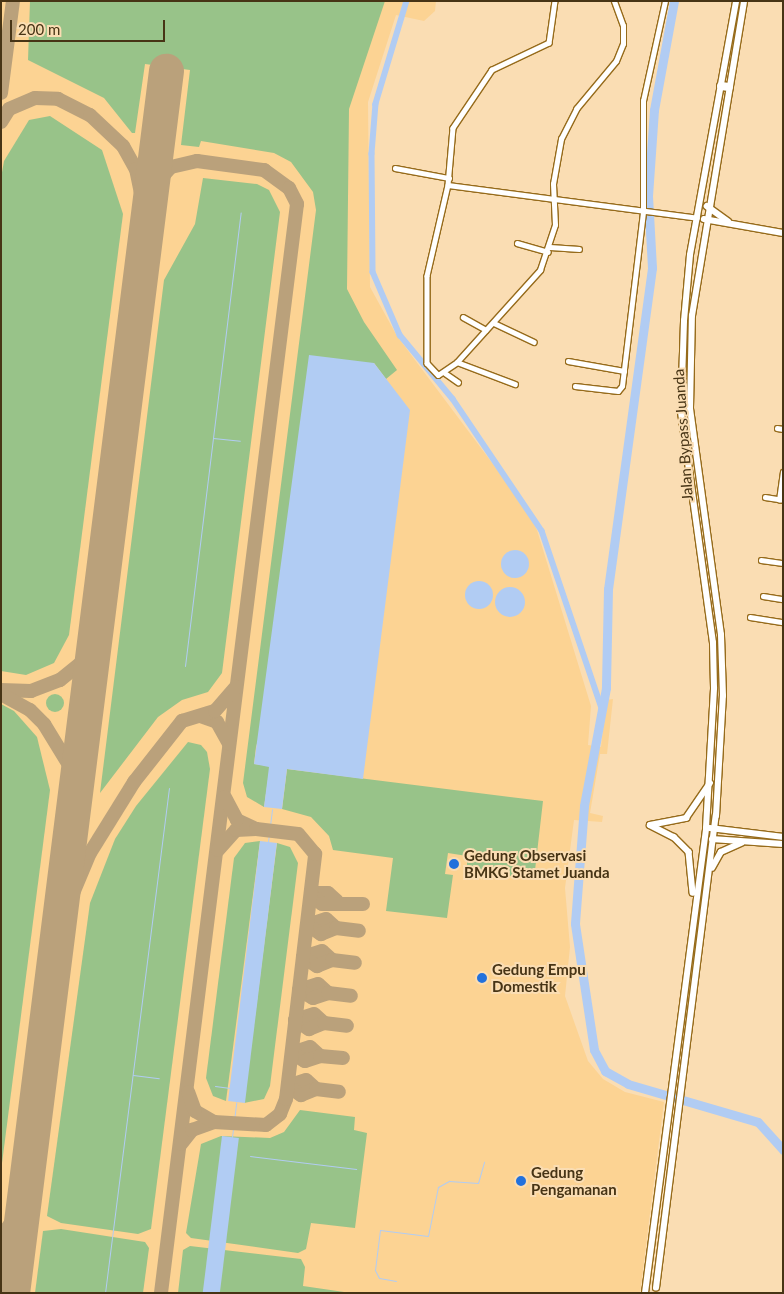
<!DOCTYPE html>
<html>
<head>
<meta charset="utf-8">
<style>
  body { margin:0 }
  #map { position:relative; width:784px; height:1294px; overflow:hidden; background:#faddb3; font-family:Lato,sans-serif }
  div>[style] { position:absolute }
  .built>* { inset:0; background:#fcd393 }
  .green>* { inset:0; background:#98c389 }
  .round { border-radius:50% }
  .water>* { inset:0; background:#b1ccf3; transform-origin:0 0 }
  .stream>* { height:1px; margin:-0.5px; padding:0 0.5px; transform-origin:0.5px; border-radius:0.5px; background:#b1ccf3 }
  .canal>* { height:5.5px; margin:-2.75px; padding:0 2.75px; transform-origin:2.75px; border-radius:2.75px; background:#b1ccf3 }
  .river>* { height:9px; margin:-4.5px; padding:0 4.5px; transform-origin:4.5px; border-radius:4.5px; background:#b1ccf3 }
  .taxiway>* { height:14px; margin:-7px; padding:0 7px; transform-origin:7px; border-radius:7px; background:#baa17b }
  .runway>* { height:35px; margin:-17.5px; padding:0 17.5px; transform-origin:17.5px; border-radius:17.5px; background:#baa17b }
  .roads { filter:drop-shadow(1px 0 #966b1b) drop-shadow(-1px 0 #966b1b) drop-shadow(0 1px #966b1b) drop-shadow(0 -1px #966b1b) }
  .street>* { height:4.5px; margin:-2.25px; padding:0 2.25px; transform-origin:2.25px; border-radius:2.25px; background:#fff }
  .secondary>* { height:5.5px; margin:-2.75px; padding:0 2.75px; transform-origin:2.75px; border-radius:2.75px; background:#fff }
  .highway>* { height:8px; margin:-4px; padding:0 4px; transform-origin:4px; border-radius:4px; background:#fff }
  .dots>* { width:14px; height:14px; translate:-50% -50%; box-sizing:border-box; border:2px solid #faddb3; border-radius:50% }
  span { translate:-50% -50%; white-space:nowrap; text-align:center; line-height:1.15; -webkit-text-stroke:4px #faddb3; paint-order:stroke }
  .street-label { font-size:15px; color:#473415 }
  .poi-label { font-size:15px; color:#473415; font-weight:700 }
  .left { translate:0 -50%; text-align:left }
  .frame { position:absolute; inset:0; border:2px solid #473415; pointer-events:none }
  .scale { position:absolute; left:10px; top:20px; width:155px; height:22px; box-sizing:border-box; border:2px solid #473415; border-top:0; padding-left:6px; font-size:15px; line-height:18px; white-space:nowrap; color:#473415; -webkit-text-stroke:4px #faddb3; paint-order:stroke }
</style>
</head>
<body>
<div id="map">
  <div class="built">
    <i style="clip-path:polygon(1px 1px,436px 1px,435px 11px,424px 21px,396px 15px,368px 102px,370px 287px,397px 336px,523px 504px,537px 530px,591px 706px,588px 745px,601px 747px,606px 700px,613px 699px,607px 754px,600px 754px,590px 813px,603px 816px,602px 822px,574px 820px,565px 888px,570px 947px,565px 996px,588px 1061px,603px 1079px,625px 1092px,664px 1102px,640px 1293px,1px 1293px)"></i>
  </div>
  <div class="green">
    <i style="clip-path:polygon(30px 1px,385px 1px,349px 109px,347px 289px,364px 322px,397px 370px,386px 379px,374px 363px,256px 747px,254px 764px,270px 766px,264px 807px,247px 797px,243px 783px,316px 210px,313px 192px,291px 162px,274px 153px,201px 141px,199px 147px,181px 145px,190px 70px,145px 64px,135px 133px,132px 133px,104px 98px,28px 60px)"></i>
    <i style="clip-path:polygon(50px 116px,102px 150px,123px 214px,69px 635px,54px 663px,26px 675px,1px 671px,1px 178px,4px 161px,29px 120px)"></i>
    <i style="clip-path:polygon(203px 178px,257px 184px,269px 190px,280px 212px,222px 673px,208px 692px,182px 700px,158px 717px,100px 793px,164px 280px,195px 224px)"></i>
    <i class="round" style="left:46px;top:694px;width:18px;height:18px"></i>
    <i style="clip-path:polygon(1px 704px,14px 711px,37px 737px,50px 790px,1px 1171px)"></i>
    <i style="clip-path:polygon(188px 742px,201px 745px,207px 752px,210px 769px,151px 1229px,138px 1234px,61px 1223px,47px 1216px,90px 903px,115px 839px,136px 806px)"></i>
    <i style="clip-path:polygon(287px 769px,543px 801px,534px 879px,467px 871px,467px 856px,448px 853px,445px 874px,453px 875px,447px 918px,386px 911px,393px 858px,333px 850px,329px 836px,311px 817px,282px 809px)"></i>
    <i style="clip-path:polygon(260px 841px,226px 1101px,213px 1096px,206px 1078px,234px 858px,245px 843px)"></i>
    <i style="clip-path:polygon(277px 843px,290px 847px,298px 863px,270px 1086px,264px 1099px,244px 1103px)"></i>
    <i style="clip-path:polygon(300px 1110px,355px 1117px,354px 1130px,367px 1133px,355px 1228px,311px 1223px,306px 1249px,298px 1253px,191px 1238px,186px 1233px,201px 1144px,221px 1136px,270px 1138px,284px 1132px)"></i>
    <i style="clip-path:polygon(61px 1229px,145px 1242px,149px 1248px,143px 1293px,35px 1293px,43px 1231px)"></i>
    <i style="clip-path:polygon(190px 1246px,301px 1259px,305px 1267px,303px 1286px,351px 1293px,178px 1293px,183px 1250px)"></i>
  </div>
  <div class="water">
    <i style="clip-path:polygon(309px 355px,374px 363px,410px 410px,363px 779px,287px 769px,282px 809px,264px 807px,269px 767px,254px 764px)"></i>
    <i class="round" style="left:501px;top:550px;width:28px;height:28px"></i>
    <i class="round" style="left:465px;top:581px;width:28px;height:28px"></i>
    <i class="round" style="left:495px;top:587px;width:30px;height:30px"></i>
    <i style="left:260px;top:841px;width:17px;height:262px;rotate:7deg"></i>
    <i style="left:222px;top:1136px;width:17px;height:158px;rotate:7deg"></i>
  </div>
  <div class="stream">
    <i style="left:213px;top:438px;width:27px;rotate:6deg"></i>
    <i style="left:185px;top:666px;width:457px;rotate:-83deg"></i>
    <i style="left:268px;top:842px;width:33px;rotate:-83deg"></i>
    <i style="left:133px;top:1075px;width:26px;rotate:7deg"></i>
    <i style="left:215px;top:1086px;width:15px;rotate:8deg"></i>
    <i style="left:232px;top:1137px;width:35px;rotate:-83deg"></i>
    <i style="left:250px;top:1156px;width:107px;rotate:7deg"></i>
    <i style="left:396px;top:1281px;width:17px;rotate:-170deg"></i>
    <i style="left:379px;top:1278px;width:9px;rotate:-117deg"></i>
    <i style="left:375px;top:1270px;width:40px;rotate:-82.9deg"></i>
    <i style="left:380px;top:1230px;width:48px;rotate:7.1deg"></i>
    <i style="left:428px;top:1236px;width:50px;rotate:-78.5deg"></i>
    <i style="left:438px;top:1187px;width:13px;rotate:-29deg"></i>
    <i style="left:449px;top:1181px;width:29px;rotate:4deg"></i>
    <i style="left:478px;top:1183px;width:22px;rotate:-74deg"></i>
    <i style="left:105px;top:1293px;width:509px;rotate:-82.78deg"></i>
  </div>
  <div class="canal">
    <i style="left:407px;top:1px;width:108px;rotate:106.8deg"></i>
    <i style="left:376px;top:104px;width:50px;rotate:94.6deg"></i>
    <i style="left:372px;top:154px;width:118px;rotate:89.5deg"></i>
    <i style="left:373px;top:272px;width:69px;rotate:66.8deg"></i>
    <i style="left:400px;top:335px;width:83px;rotate:50.4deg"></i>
    <i style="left:453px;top:399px;width:159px;rotate:56deg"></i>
    <i style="left:542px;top:531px;width:187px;rotate:71.3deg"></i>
  </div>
  <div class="river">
    <i style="left:674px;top:1px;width:111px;rotate:100.4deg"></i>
    <i style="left:654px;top:110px;width:86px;rotate:94deg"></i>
    <i style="left:648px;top:196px;width:72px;rotate:86.8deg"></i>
    <i style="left:652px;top:268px;width:324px;rotate:97.8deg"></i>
    <i style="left:608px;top:589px;width:99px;rotate:91.2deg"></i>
    <i style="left:606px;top:688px;width:120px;rotate:100.6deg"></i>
    <i style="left:584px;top:806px;width:118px;rotate:94.4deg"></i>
    <i style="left:575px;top:924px;width:127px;rotate:81.4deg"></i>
    <i style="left:594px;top:1050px;width:24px;rotate:62deg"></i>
    <i style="left:605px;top:1071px;width:26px;rotate:29deg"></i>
    <i style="left:628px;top:1084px;width:135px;rotate:16.3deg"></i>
    <i style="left:758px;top:1122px;width:38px;rotate:48deg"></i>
  </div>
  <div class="taxiway">
    <i style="left:1px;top:93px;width:93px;rotate:-82.6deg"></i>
    <i style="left:1px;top:122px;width:15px;rotate:-58deg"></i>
    <i style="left:9px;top:109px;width:28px;rotate:-23deg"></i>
    <i style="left:35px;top:98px;width:23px;rotate:2deg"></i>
    <i style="left:58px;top:99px;width:36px;rotate:27deg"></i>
    <i style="left:90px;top:115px;width:45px;rotate:43.2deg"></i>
    <i style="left:123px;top:146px;width:26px;rotate:61deg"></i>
    <i style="left:136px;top:169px;width:54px;rotate:78.3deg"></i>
    <i style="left:150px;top:200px;width:17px;rotate:-69deg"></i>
    <i style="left:156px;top:184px;width:23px;rotate:-49deg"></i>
    <i style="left:171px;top:167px;width:27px;rotate:-13deg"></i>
    <i style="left:197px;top:161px;width:68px;rotate:7.7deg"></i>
    <i style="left:264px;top:170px;width:31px;rotate:36deg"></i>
    <i style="left:289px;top:188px;width:18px;rotate:63deg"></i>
    <i style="left:297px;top:204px;width:1097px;rotate:97.12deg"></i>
    <i style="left:1px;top:690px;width:30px;rotate:2deg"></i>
    <i style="left:31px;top:691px;width:31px;rotate:-21deg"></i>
    <i style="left:60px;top:680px;width:27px;rotate:-39deg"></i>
    <i style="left:81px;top:663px;width:31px;rotate:-63deg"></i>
    <i style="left:1px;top:694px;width:33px;rotate:29deg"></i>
    <i style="left:30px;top:710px;width:20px;rotate:45deg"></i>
    <i style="left:44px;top:724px;width:48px;rotate:58.6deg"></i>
    <i style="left:69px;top:765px;width:28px;rotate:77deg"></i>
    <i style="left:200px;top:716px;width:18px;rotate:19deg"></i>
    <i style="left:217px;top:722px;width:25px;rotate:61deg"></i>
    <i style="left:218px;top:850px;width:27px;rotate:-48deg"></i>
    <i style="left:236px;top:830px;width:20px;rotate:-3deg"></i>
    <i style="left:256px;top:829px;width:21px;rotate:-155deg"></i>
    <i style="left:237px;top:820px;width:26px;rotate:-118deg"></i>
    <i style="left:311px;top:893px;width:17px"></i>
    <i style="left:328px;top:893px;width:12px;rotate:42deg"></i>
    <i style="left:311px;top:895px;width:14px;rotate:39deg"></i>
    <i style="left:322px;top:904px;width:41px"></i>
    <i style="left:336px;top:928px;width:13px;rotate:-138deg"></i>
    <i style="left:326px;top:919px;width:19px;rotate:162deg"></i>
    <i style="left:308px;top:925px;width:16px;rotate:35deg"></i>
    <i style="left:321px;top:934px;width:16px;rotate:-22deg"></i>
    <i style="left:336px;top:928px;width:23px;rotate:7deg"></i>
    <i style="left:58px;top:929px;width:82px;rotate:-67.2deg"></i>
    <i style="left:90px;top:853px;width:84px;rotate:-58.2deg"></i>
    <i style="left:134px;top:782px;width:78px;rotate:-51.8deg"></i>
    <i style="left:182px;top:721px;width:34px;rotate:-17deg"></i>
    <i style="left:215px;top:711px;width:32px;rotate:-49deg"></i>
    <i style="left:332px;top:960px;width:13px;rotate:-138deg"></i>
    <i style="left:322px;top:951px;width:20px;rotate:162deg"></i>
    <i style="left:303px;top:957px;width:17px;rotate:33deg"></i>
    <i style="left:317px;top:966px;width:16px;rotate:-22deg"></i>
    <i style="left:332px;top:960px;width:23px;rotate:7deg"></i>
    <i style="left:328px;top:993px;width:13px;rotate:-138deg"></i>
    <i style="left:318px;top:984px;width:20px;rotate:162deg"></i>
    <i style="left:299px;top:990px;width:16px;rotate:30deg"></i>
    <i style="left:313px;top:998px;width:16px;rotate:-18deg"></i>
    <i style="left:328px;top:993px;width:23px;rotate:7deg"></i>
    <i style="left:324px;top:1023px;width:13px;rotate:-138deg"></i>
    <i style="left:314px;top:1014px;width:20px;rotate:162deg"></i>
    <i style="left:295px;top:1020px;width:17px;rotate:33deg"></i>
    <i style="left:309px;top:1029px;width:16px;rotate:-22deg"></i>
    <i style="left:324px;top:1023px;width:23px;rotate:7deg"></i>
    <i style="left:320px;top:1056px;width:13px;rotate:-138deg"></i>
    <i style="left:310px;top:1047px;width:19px;rotate:162deg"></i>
    <i style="left:292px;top:1053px;width:15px;rotate:32deg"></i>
    <i style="left:305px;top:1061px;width:16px;rotate:-18deg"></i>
    <i style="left:320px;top:1056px;width:23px;rotate:5deg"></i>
    <i style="left:316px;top:1089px;width:13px;rotate:-138deg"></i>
    <i style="left:306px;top:1080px;width:19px;rotate:162deg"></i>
    <i style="left:288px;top:1086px;width:16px;rotate:35deg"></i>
    <i style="left:301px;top:1095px;width:16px;rotate:-22deg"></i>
    <i style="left:316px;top:1089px;width:23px;rotate:7deg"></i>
    <i style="left:214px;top:1122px;width:52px;rotate:3.3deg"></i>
    <i style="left:266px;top:1125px;width:18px;rotate:-38deg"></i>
    <i style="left:280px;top:1114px;width:16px;rotate:-68deg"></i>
    <i style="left:286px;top:1099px;width:247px;rotate:-83.2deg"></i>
    <i style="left:315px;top:854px;width:26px;rotate:-130deg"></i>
    <i style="left:298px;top:834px;width:42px;rotate:-173.2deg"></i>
    <i style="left:181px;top:1144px;width:18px;rotate:-52deg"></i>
    <i style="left:192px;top:1130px;width:23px;rotate:-20deg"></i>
    <i style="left:214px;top:1122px;width:22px;rotate:-150deg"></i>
    <i style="left:195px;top:1111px;width:20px;rotate:-110deg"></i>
    <i style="left:1px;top:1236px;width:36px;rotate:-52deg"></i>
  </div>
  <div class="runway">
    <i style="left:12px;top:1293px;width:1232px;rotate:-82.82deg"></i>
  </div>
  <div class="roads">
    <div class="street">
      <i style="left:555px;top:1px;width:42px;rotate:98.1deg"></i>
      <i style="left:549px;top:43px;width:63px;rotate:154.7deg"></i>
      <i style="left:492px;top:70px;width:70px;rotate:123.9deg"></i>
      <i style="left:453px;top:128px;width:57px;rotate:95deg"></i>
      <i style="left:448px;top:185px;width:93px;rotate:103deg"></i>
      <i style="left:427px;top:276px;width:87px;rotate:90deg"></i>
      <i style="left:427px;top:363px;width:16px;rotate:47deg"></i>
      <i style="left:438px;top:375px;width:23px;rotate:-34deg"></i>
      <i style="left:457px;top:362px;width:124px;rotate:-47.9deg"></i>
      <i style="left:540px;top:270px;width:47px;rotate:-71.6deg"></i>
      <i style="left:555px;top:225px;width:41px;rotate:-92.8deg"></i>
      <i style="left:553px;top:184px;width:46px;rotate:-79.9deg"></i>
      <i style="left:561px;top:139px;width:34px;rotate:-63deg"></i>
      <i style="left:576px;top:109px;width:62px;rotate:-50.2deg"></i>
      <i style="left:616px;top:61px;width:18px;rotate:-68deg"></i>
      <i style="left:623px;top:44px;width:18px;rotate:-90deg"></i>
      <i style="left:623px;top:26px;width:27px;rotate:-110deg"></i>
      <i style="left:395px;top:168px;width:55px;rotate:10.5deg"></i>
      <i style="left:448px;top:185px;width:251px;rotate:7.5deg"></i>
      <i style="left:517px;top:243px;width:32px;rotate:16deg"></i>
      <i style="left:550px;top:247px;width:29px;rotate:4deg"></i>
      <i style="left:463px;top:317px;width:26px;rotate:29deg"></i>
      <i style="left:494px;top:323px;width:44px;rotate:25.4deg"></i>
      <i style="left:568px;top:361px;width:57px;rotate:10.1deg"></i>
      <i style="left:457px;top:362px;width:62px;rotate:20.8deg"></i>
      <i style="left:445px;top:373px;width:16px;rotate:35deg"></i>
      <i style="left:575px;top:386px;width:43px;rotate:6.6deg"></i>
      <i style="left:618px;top:391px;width:6px;rotate:-51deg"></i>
      <i style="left:622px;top:386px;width:175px;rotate:-83.1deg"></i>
      <i style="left:643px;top:212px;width:111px;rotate:-90deg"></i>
      <i style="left:643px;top:101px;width:102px;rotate:-77.6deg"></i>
      <i style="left:777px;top:428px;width:6px;rotate:9deg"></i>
      <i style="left:765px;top:497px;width:18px;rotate:9deg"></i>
      <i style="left:779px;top:500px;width:28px;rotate:-82deg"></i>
      <i style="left:761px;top:560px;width:22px;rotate:8deg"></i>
      <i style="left:763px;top:596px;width:20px;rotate:9deg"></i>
      <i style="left:750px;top:617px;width:33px;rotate:9deg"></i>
    </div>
    <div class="secondary">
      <i style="left:707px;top:206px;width:26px;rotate:36deg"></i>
      <i style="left:704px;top:219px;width:80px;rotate:10deg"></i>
      <i style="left:650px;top:825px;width:27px;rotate:27deg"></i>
      <i style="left:674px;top:837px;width:21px;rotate:45deg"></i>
      <i style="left:689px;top:852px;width:41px;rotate:84.4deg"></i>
      <i style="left:650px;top:825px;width:37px;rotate:-11deg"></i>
      <i style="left:686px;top:818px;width:42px;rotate:-55.6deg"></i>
      <i style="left:710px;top:828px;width:74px;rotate:7deg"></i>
      <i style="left:712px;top:839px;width:71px;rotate:4deg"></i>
      <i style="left:712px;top:868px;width:18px;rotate:-61deg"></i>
      <i style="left:721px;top:852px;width:22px;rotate:-24deg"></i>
      <i style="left:656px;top:1288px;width:476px;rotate:-82.8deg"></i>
      <i style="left:716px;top:816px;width:120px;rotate:-86.7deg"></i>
      <i style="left:723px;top:696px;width:61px;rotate:-91.9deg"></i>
      <i style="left:721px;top:635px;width:229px;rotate:-97.8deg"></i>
      <i style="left:690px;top:408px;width:92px;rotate:-88.8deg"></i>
      <i style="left:692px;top:316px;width:319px;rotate:-80.6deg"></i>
      <i style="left:645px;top:1293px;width:469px;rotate:-82.5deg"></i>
      <i style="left:706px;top:828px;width:140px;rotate:-86.7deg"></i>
      <i style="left:714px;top:688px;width:45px;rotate:-91.3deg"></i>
      <i style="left:713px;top:643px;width:233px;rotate:-97.9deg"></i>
      <i style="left:681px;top:412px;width:91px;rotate:-88.1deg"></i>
      <i style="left:684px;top:321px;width:66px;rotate:-84.8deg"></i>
      <i style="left:690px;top:255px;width:258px;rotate:-79.7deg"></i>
    </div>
    <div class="highway">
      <i style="left:721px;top:86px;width:8px;rotate:7deg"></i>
    </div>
  </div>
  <div class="dots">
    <i style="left:454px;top:864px;background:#2271dc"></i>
    <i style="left:482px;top:978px;background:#2271dc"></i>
    <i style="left:521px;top:1181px;background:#2271dc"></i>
  </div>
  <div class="street-label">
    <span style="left:683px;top:435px;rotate:-94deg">Jalan Bypass Juanda</span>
  </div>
  <div class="poi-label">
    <span class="left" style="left:464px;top:864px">Gedung Observasi<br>BMKG Stamet Juanda</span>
    <span class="left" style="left:492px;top:978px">Gedung Empu<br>Domestik</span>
    <span class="left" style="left:531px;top:1181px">Gedung<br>Pengamanan</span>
  </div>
  <div class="frame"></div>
  <div class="scale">200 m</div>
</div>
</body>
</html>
